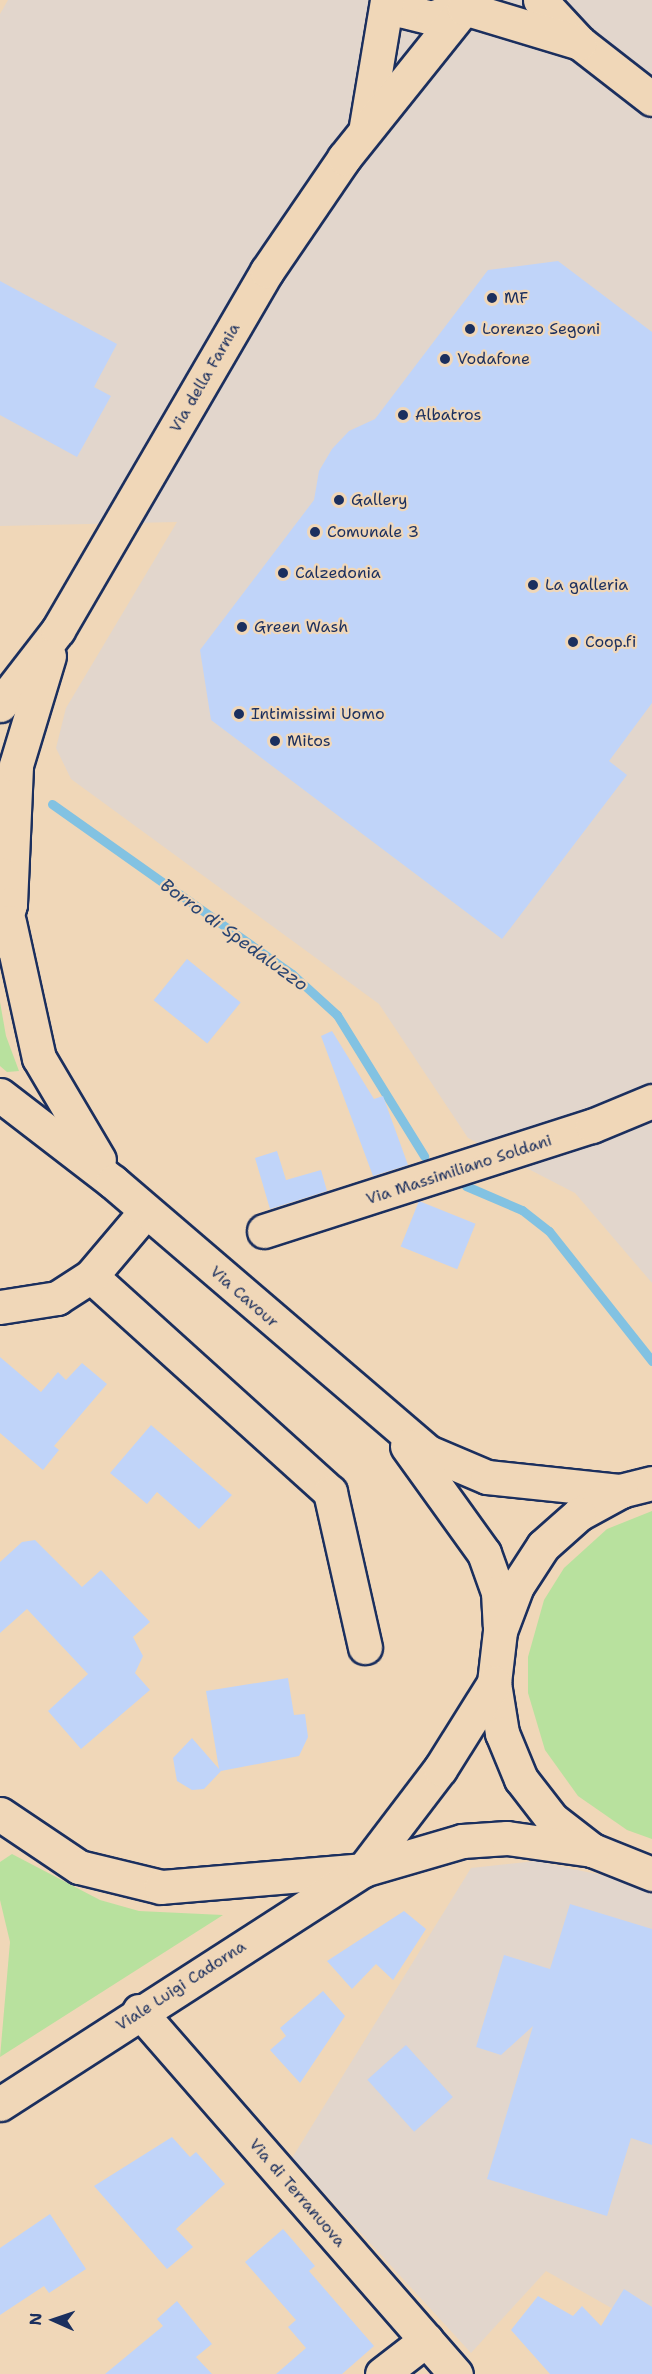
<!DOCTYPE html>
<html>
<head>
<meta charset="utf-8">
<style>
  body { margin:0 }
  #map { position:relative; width:652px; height:2374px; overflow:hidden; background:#f0d7b8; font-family:"Shantell Sans",sans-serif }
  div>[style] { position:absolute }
  .built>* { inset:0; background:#e2d6cc }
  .green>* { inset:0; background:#b8e19e }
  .stream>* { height:9px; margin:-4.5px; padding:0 4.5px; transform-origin:4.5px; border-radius:4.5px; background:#82c2e2 }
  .building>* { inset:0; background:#c0d4f9; transform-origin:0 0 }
  .roads { filter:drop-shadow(2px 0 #1b2f5e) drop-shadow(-2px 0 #1b2f5e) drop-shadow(0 2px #1b2f5e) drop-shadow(0 -2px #1b2f5e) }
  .minor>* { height:33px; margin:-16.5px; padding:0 16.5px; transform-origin:16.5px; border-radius:16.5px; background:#f0d7b8 }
  .major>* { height:33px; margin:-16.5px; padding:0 16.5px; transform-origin:16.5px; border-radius:16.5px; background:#f0d7b8 }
  .dots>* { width:16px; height:16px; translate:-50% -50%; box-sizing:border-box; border:3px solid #f0d7b8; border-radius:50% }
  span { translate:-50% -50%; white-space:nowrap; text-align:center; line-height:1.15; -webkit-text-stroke:4.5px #f0d7b8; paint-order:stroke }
  .poi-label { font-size:16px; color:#1b2f5e }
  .left { translate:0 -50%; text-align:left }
  .street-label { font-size:16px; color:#1b2f5e }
  .water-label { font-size:18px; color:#2a4572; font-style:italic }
  .north { position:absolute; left:24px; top:2290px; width:60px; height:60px; -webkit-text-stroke:4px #f0d7b8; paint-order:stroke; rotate:273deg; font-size:16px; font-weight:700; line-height:24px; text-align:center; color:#1b2f5e }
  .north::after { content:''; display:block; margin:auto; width:21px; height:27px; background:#1b2f5e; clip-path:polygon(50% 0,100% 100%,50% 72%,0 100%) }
</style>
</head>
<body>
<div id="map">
  <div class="built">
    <i style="clip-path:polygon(8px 0,652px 0,652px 1283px,575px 1193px,468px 1138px,379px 1004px,71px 779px,56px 748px,66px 708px,177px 522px,0 526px,0 14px)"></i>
    <i style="clip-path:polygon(536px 1861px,652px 1886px,652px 2331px,546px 2271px,471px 2353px,292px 2158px,471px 1868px)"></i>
  </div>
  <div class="green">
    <i style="clip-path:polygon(0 1002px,6px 1036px,19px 1071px,7px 1072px,0 1066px)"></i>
    <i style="clip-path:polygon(652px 1511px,652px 1839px,627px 1830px,578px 1796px,545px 1750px,528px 1693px,528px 1657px,544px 1600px,564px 1568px,607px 1529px)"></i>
    <i style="clip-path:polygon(12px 1854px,100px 1900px,139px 1911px,223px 1915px,0 2057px,10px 1942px,0 1900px,0 1862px)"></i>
  </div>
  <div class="stream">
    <i style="left:52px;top:804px;width:294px;rotate:35.3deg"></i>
    <i style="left:292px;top:974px;width:61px;rotate:42.3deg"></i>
    <i style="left:337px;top:1015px;width:166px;rotate:58.3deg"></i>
    <i style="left:466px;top:1186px;width:61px;rotate:23.2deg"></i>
    <i style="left:522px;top:1210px;width:34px;rotate:38deg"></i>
    <i style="left:549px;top:1231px;width:166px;rotate:51.6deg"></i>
  </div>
  <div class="building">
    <i style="clip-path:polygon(558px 261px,652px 332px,652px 703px,609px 761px,627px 775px,502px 939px,211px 720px,200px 650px,314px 500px,319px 471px,332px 449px,349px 431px,375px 419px,488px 270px)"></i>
    <i style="clip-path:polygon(0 281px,117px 344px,94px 387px,111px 396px,77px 457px,0 415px)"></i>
    <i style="left:187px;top:959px;width:69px;height:53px;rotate:39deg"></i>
    <i style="clip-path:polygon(332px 1031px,374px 1099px,383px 1096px,408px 1165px,373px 1176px,321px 1036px)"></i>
    <i style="clip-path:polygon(277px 1151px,286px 1180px,321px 1170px,327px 1191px,270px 1209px,255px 1158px)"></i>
    <i style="left:419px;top:1201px;width:61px;height:49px;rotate:22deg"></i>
    <i style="clip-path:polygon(0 1357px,41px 1392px,58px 1372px,66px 1380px,82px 1363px,107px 1384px,54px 1446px,59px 1450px,43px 1470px,0 1433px)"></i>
    <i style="clip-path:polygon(151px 1425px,232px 1495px,199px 1529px,157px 1492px,147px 1504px,110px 1473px)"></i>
    <i style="clip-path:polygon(35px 1540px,82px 1587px,101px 1570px,150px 1622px,133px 1637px,143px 1656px,135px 1673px,150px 1690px,81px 1749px,48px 1711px,88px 1674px,27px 1609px,0 1633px,0 1562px,22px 1542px)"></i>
    <i style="clip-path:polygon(288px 1678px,294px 1715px,305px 1714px,308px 1737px,299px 1756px,221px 1771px,204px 1789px,192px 1790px,177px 1781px,173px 1758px,192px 1738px,219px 1769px,206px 1691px)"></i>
    <i style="clip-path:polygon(570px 1904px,652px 1929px,652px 2145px,631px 2138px,607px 2216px,487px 2179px,533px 2026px,501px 2055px,476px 2047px,504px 1955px,550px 1969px)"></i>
    <i style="clip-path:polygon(404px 1911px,426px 1929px,393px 1980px,376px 1964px,352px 1989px,327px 1961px)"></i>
    <i style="clip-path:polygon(323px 1991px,345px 2016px,300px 2083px,270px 2050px,286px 2036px,280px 2028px)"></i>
    <i style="left:406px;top:2045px;width:70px;height:52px;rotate:48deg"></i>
    <i style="clip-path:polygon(172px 2137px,190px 2157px,196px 2152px,225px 2184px,176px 2229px,193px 2247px,167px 2269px,94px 2186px)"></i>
    <i style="clip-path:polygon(50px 2214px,86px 2269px,49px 2293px,44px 2286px,0 2315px,0 2248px)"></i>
    <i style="clip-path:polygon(283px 2229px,315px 2266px,309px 2271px,374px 2346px,342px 2374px,276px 2374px,306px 2348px,288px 2327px,296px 2320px,245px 2262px)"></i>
    <i style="clip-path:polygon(624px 2289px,652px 2307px,652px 2374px,550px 2374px,511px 2330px,538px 2296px,573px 2316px,582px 2306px,601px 2326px)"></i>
    <i style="clip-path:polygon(177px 2301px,212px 2344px,196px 2357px,212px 2374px,105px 2374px,163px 2326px,157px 2319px)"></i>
  </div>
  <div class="roads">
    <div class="minor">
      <i style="left:388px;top:0;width:16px;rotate:40deg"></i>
      <i style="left:400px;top:10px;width:33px;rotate:14deg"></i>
      <i style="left:432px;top:18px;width:39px;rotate:-21deg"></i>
      <i style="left:540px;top:0;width:59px;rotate:47.1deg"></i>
      <i style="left:580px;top:43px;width:91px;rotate:37.9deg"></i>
      <i style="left:366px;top:126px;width:128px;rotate:-80.5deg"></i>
      <i style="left:0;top:705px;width:95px;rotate:-52.3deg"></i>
      <i style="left:58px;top:630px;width:415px;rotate:-59.8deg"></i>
      <i style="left:267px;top:271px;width:137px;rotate:-55.7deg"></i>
      <i style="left:344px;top:158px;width:192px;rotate:-51.3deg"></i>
      <i style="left:464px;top:8px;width:121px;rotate:16.8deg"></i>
      <i style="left:10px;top:904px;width:139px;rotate:-87.5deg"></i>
      <i style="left:16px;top:765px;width:114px;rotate:-73.2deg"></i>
      <i style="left:264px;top:1231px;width:344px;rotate:-17.8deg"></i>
      <i style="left:592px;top:1126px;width:65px;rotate:-22.6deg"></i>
      <i style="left:91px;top:1276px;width:322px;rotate:42.1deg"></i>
      <i style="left:330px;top:1492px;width:159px;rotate:77.3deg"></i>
      <i style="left:0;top:1307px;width:58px;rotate:-9deg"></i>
      <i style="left:57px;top:1298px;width:40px;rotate:-32.9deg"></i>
      <i style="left:91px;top:1276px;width:84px;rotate:-49.8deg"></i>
      <i style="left:0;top:1814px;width:95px;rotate:33.9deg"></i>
      <i style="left:79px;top:1867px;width:84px;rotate:13.7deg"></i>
      <i style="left:161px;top:1887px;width:203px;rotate:-4.8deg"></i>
      <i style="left:139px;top:2011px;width:482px;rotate:48.9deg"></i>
      <i style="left:382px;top:2374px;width:56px;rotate:-37.7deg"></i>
    </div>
    <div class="major">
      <i style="left:0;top:874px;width:32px;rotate:72deg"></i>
      <i style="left:10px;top:904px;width:38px;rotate:105deg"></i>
      <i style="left:9px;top:922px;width:139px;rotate:77.6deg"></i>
      <i style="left:39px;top:1058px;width:118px;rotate:59.5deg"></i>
      <i style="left:0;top:1095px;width:143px;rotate:37.6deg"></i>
      <i style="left:113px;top:1182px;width:415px;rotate:40.6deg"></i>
      <i style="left:428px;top:1452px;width:64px;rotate:23deg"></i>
      <i style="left:487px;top:1477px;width:135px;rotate:6deg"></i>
      <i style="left:407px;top:1446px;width:132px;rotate:54.3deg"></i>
      <i style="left:484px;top:1553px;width:41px;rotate:70.3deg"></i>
      <i style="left:498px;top:1592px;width:33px;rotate:87deg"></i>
      <i style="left:652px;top:1483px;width:32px;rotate:166deg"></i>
      <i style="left:621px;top:1491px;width:48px;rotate:151.3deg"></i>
      <i style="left:579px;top:1514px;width:48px;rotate:138.4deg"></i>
      <i style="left:543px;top:1546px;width:48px;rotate:123deg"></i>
      <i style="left:517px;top:1586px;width:48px;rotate:110.7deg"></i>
      <i style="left:500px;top:1631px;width:52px;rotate:96.6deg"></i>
      <i style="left:494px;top:1683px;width:51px;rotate:80.9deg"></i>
      <i style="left:502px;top:1733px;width:50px;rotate:67.6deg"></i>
      <i style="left:521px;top:1779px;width:51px;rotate:52.2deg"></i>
      <i style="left:552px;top:1819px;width:51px;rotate:37.8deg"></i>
      <i style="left:592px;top:1850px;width:65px;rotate:21.8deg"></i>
      <i style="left:363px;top:1870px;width:127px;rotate:-52.7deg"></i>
      <i style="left:440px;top:1769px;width:102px;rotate:-57.9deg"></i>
      <i style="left:0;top:2104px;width:432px;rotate:-32.8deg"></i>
      <i style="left:363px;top:1870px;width:103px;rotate:-16.3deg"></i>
      <i style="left:462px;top:1841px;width:45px;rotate:-3.8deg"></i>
      <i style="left:507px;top:1838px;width:86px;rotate:8deg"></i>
    </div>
  </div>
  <div class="dots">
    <i style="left:492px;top:298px;background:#1b2f5e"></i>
    <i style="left:470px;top:329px;background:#1b2f5e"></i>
    <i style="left:445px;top:359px;background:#1b2f5e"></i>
    <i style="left:403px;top:415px;background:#1b2f5e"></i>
    <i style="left:339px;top:500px;background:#1b2f5e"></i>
    <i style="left:315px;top:532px;background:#1b2f5e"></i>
    <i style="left:283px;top:573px;background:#1b2f5e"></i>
    <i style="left:533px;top:585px;background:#1b2f5e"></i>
    <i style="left:242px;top:627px;background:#1b2f5e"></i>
    <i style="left:573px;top:642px;background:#1b2f5e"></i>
    <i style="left:239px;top:714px;background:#1b2f5e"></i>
    <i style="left:275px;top:741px;background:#1b2f5e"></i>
  </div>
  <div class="poi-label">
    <span class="left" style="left:504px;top:298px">MF</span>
    <span class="left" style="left:482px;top:329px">Lorenzo Segoni</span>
    <span class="left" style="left:457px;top:359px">Vodafone</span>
    <span class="left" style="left:415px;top:415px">Albatros</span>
    <span class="left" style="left:351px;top:500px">Gallery</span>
    <span class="left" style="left:327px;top:532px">Comunale 3</span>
    <span class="left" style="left:295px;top:573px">Calzedonia</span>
    <span class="left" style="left:545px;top:585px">La galleria</span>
    <span class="left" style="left:254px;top:627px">Green Wash</span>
    <span class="left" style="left:585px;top:642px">Coop.fi</span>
    <span class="left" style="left:251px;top:714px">Intimissimi Uomo</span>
    <span class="left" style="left:287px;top:741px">Mitos</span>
  </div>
  <div class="street-label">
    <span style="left:205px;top:378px;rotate:-60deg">Via della Farnia</span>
    <span style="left:459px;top:1170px;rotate:-18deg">Via Massimiliano Soldani</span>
    <span style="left:244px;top:1297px;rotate:41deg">Via Cavour</span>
    <span style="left:181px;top:1986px;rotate:-33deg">Viale Luigi Cadorna</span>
    <span style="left:297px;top:2193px;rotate:49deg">Via di Terranuova</span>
  </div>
  <div class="water-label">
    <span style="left:234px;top:935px;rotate:36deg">Borro di Spedaluzzo</span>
  </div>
  <div class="north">N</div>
</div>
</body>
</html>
